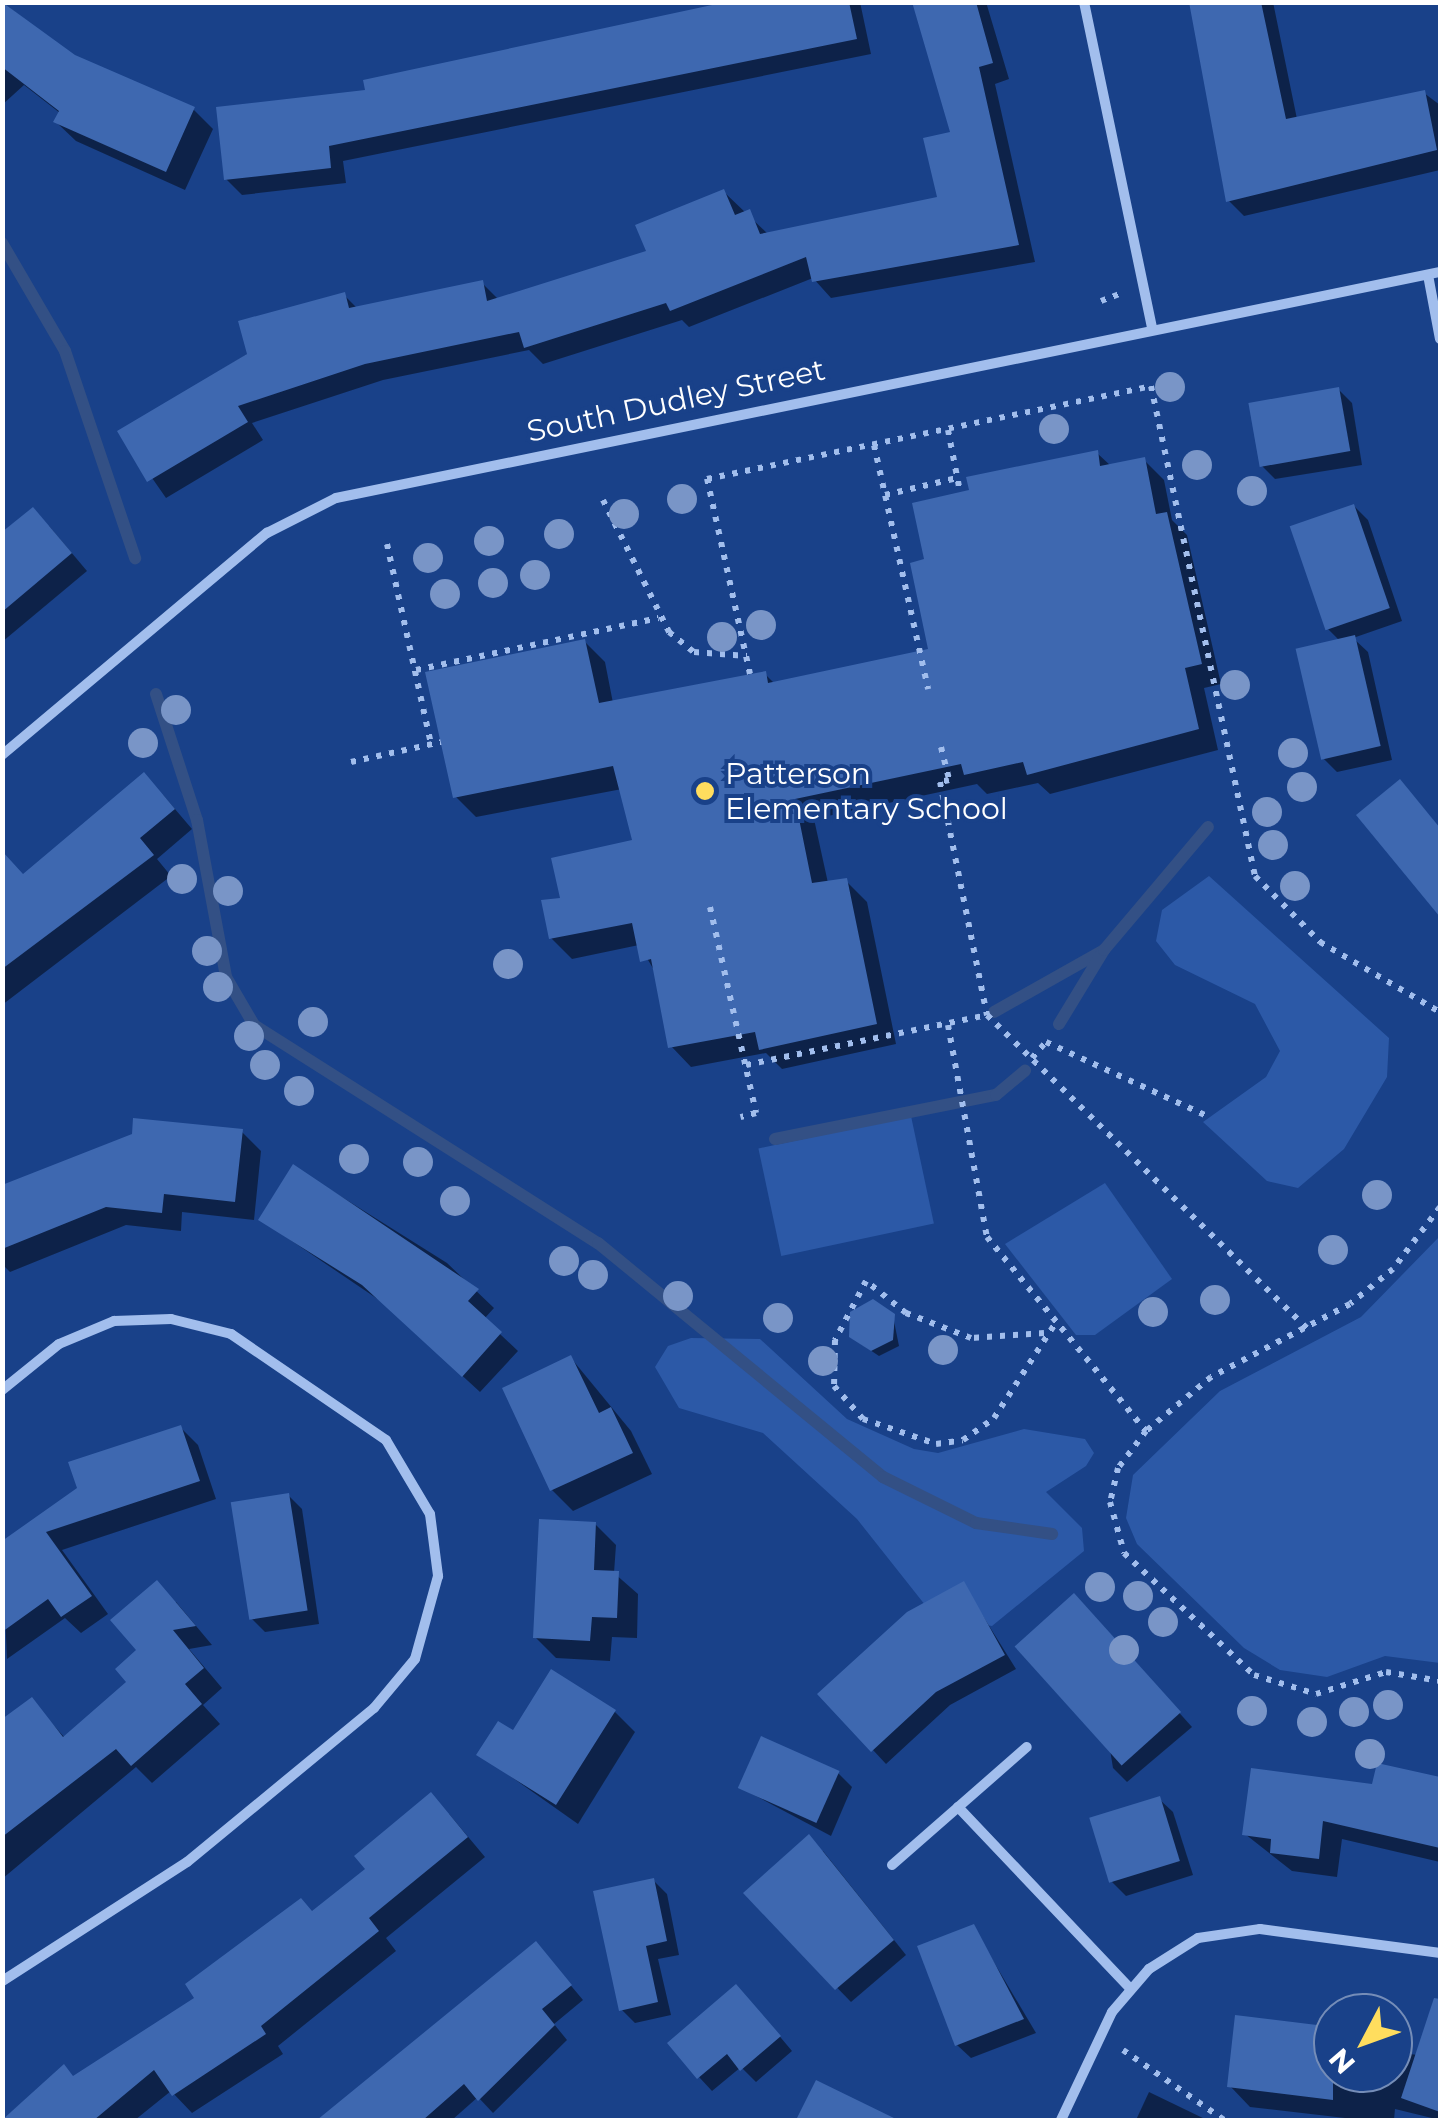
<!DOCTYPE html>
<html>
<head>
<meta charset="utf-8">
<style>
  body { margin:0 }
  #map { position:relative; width:1443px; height:2123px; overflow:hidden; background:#194189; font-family:Montserrat,sans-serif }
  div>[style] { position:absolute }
  .green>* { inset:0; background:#2c59a7; transform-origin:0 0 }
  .shadow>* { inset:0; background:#0007 }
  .stream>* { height:12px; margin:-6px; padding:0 6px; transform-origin:6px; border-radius:6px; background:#335085 }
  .building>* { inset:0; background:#3e68b0; transform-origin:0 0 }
  .path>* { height:6px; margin-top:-3px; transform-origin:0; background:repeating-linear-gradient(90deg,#a2beed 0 5px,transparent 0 13px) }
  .minor>* { height:10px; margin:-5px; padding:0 5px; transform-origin:5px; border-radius:5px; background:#a2beed }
  .trees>* { width:30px; height:30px; margin:-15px; border-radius:50%; background:#7995c7 }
  .dots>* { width:28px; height:28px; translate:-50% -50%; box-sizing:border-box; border:5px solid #194189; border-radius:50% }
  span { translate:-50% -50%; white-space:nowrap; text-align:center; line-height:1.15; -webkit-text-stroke:8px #194189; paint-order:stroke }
  .street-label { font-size:30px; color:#fff }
  .poi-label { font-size:30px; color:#fff }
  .left { translate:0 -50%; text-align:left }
  .frame { position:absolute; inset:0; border:5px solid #fff; pointer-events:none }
  .north { position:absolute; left:1313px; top:1993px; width:100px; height:100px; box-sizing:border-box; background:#194189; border:2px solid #758db8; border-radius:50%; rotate:229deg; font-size:28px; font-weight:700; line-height:40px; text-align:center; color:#fff }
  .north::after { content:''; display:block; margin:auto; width:35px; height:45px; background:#ffdd5e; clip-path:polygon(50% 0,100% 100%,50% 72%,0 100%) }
</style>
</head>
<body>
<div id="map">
  <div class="green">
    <i style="clip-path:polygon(1209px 876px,1389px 1038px,1387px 1077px,1344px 1149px,1298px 1188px,1267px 1181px,1203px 1122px,1266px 1077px,1280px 1051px,1255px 1004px,1175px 965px,1156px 941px,1162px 910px)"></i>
    <i style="left:911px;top:1116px;width:110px;height:156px;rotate:78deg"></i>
    <i style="clip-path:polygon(1105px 1183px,1172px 1279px,1095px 1335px,1076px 1335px,1005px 1244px)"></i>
    <i style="clip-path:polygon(1440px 1236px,1440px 1663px,1385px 1656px,1327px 1677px,1280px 1670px,1244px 1648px,1137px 1544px,1126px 1518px,1133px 1475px,1220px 1391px,1361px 1317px)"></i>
    <i style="clip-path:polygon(691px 1338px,760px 1339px,847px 1419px,914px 1449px,938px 1453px,1024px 1429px,1085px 1439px,1094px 1453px,1086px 1466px,1046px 1492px,1082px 1528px,1084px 1551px,992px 1626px,933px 1615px,857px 1519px,763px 1433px,679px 1408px,655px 1367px,668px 1346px)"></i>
  </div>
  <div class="shadow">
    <i style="clip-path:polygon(2px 2px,74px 57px,193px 109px,213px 129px,185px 190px,76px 141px,56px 122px,60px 113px,24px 85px,2px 105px)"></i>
    <i style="clip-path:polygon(758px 2px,860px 2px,871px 54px,343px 161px,346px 183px,242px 195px,226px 179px,368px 92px)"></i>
    <i style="clip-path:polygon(915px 2px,986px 2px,1009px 79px,995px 84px,1035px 262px,831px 298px,813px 278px,689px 327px,682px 320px,543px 364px,529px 350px,383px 380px,252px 423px,263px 440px,166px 498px,120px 432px,344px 295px,358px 309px,482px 283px,499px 300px,649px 252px,724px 192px,769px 235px,940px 199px,953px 134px)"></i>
    <i style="clip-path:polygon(1192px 2px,1273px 2px,1297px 119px,1424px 93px,1440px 105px,1440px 170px,1244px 216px,1228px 200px)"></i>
    <i style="clip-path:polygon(1338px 389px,1352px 403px,1362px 465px,1275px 479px,1261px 465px)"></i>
    <i style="clip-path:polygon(1097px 453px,1111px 466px,1144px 460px,1164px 480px,1172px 520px,1187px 535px,1221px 684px,1204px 688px,1218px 750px,1050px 794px,1038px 783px,987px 794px,977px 784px,814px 819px,828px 883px,846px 881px,867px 902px,896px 1044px,782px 1069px,766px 1053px,691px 1067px,671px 1046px,657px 975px,639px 945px,572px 959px,551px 938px,563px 900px,635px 842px,622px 789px,476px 817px,455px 796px,584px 641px,605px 662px,613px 703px,765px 674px,775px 684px,931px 650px,927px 561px,972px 492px)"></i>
    <i style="clip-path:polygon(1354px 506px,1368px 520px,1402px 621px,1353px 638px,1368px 652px,1392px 760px,1337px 772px,1323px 758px,1340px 641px,1327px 628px)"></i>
    <i style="clip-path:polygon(49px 526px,87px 571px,2px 642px,2px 535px)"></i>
    <i style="clip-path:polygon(163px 795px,192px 829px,157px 859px,171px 876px,2px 1005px,2px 893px)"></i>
    <i style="clip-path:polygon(242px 1132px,261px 1151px,254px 1220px,182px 1212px,181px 1231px,126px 1225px,10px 1272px,2px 1264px,2px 1188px)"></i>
    <i style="clip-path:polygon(294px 1167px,447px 1263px,494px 1308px,484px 1319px,518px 1351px,480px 1392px,382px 1302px,261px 1220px)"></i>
    <i style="clip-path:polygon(893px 1316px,899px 1346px,879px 1356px,858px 1342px)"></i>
    <i style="clip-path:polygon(571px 1358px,631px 1431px,652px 1474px,573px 1511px,552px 1490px)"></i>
    <i style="clip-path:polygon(180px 1427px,198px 1445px,216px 1499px,62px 1550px,108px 1614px,81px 1633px,65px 1618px,7px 1659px,2px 1544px)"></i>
    <i style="clip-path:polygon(288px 1495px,302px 1509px,319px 1624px,265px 1632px,251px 1618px)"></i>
    <i style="clip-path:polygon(595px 1524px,616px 1545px,614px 1573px,638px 1594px,637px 1638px,612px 1637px,610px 1661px,556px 1658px,535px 1637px)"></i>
    <i style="clip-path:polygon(963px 1584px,1016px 1669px,950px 1705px,886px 1764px,821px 1694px)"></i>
    <i style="clip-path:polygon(176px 1602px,212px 1645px,189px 1649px,222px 1688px,203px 1705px,220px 1724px,152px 1783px,136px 1767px,2px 1879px,2px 1741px,31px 1700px,65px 1738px,129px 1682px,140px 1650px)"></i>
    <i style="clip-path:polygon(1087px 1610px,1192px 1727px,1127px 1782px,1113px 1768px)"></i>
    <i style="clip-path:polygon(615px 1712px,635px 1732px,578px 1824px,479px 1754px)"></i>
    <i style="clip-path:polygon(1379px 1766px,1440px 1780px,1440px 1862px,1342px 1839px,1337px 1877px,1292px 1871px,1245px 1834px,1374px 1786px)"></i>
    <i style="clip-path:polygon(838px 1773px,852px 1787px,831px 1836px,741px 1788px)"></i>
    <i style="clip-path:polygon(1159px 1799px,1173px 1812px,1193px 1875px,1126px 1896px,1112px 1882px)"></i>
    <i style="clip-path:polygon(449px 1814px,485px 1857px,386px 1938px,396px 1951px,278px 2046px,283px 2054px,192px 2113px,171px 2091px,135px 2120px,2px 2120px,63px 2067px,74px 2078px,198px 1999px)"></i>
    <i style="clip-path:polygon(823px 1851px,906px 1955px,851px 2002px,746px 1894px)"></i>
    <i style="clip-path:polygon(653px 1880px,667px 1894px,679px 1955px,658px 1959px,671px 2015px,635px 2023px,621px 2009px)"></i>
    <i style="clip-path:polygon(973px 1927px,1036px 2033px,971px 2058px,957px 2045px)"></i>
    <i style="clip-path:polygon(536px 1944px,583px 2000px,554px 2024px,567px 2040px,493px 2113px,478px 2097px,452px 2120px,321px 2120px)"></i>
    <i style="clip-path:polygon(750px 2001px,792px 2051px,756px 2082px,741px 2067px,712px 2091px,699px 2077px)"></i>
    <i style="clip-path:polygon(1316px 2027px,1333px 2044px,1333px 2073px,1393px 2073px,1393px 2052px,1418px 2055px,1425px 2035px,1440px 2040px,1440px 2120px,1395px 2109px,1394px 2120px,1362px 2120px,1250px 2107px,1230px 2086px)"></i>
    <i style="clip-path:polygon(1149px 2092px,1207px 2120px,1136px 2120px)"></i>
  </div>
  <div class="stream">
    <i style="left:2px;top:243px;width:125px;rotate:59.7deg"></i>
    <i style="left:65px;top:351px;width:219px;rotate:71.3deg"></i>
    <i style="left:156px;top:694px;width:133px;rotate:72deg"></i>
    <i style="left:197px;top:820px;width:160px;rotate:79.5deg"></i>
    <i style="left:226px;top:977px;width:56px;rotate:59.7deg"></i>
    <i style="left:254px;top:1025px;width:407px;rotate:32.4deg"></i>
    <i style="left:598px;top:1243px;width:369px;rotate:39.4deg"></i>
    <i style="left:883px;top:1477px;width:104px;rotate:26.3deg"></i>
    <i style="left:976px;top:1523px;width:77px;rotate:8.2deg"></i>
    <i style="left:994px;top:1012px;width:126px;rotate:-29.4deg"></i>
    <i style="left:1059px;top:1024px;width:87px;rotate:-58.7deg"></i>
    <i style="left:1104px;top:950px;width:161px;rotate:-49.8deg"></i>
    <i style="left:775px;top:1139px;width:225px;rotate:-11.3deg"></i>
    <i style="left:996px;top:1095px;width:38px;rotate:-40deg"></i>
  </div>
  <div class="building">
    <i style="clip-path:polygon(2px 2px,75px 55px,195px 107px,166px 172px,53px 122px,59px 111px,2px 67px)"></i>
    <i style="clip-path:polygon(726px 2px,849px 2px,857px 39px,329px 146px,331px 168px,224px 180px,216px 107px,365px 90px,363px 80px)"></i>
    <i style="clip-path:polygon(912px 2px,976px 2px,993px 63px,979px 67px,1019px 245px,812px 282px,806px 257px,670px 311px,666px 303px,524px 348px,519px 332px,365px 364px,238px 406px,248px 422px,147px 482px,117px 431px,247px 354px,238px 321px,345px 292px,349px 308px,483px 280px,487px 301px,646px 251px,635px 225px,724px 189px,735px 215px,750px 209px,760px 234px,937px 197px,923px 138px,950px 132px)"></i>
    <i style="clip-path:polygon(1189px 2px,1261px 2px,1286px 119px,1425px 90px,1437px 150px,1226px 202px)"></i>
    <i style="left:1339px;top:387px;width:65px;height:92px;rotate:80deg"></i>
    <i style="clip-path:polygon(1098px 450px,1100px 466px,1145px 457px,1156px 514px,1167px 512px,1202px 664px,1185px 668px,1199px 729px,1027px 775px,1023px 762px,964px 775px,961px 764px,795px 799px,812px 883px,847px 878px,877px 1024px,759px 1050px,755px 1032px,668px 1048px,651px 959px,640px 962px,632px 923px,549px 939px,541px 900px,560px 898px,551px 858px,632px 840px,613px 766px,453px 798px,425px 672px,585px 639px,599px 703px,766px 671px,768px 683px,928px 649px,910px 563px,924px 559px,912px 503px,969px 490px,966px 477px)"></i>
    <i style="left:1354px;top:504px;width:110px;height:68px;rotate:71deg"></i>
    <i style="clip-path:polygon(33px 507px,72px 553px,2px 612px,2px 532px)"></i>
    <i style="left:1355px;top:635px;width:114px;height:61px;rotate:77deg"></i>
    <i style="clip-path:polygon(144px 772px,175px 809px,140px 838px,154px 855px,2px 969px,2px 851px,23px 874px)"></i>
    <i style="clip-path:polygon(1400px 779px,1440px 828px,1440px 917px,1356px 815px)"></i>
    <i style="clip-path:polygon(133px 1118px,243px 1129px,235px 1202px,164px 1194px,162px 1213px,106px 1207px,2px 1249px,2px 1185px,132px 1134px)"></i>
    <i style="clip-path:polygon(293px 1164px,479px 1289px,468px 1301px,502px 1332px,462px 1377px,362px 1285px,258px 1220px)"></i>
    <i style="clip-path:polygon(873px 1299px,895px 1314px,893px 1340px,871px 1351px,849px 1337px,850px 1312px)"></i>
    <i style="clip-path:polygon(571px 1355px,599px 1413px,611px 1407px,633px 1453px,550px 1491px,502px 1388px)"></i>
    <i style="clip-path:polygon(181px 1425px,200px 1481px,46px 1532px,92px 1596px,61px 1617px,48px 1599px,2px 1632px,2px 1541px,77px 1488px,68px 1462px)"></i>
    <i style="left:289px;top:1493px;width:119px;height:59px;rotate:81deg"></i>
    <i style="clip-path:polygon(539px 1519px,596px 1522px,594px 1570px,619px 1571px,617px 1618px,592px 1617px,590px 1641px,533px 1638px)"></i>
    <i style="clip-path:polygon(157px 1580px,196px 1626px,173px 1630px,204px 1668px,185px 1684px,202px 1704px,131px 1766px,116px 1749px,2px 1837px,2px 1719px,32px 1697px,63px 1737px,126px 1682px,115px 1669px,136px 1650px,110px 1620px)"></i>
    <i style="clip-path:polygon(964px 1581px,1005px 1655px,936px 1692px,871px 1752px,817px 1694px,907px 1612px)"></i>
    <i style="left:1074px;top:1593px;width:160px;height:80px;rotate:48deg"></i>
    <i style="clip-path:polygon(551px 1669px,616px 1710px,556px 1805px,476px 1755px,498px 1721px,513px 1730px)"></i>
    <i style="left:761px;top:1736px;width:86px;height:57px;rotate:24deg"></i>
    <i style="clip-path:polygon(1377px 1763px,1440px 1777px,1440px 1848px,1323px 1821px,1319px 1859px,1270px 1853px,1271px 1839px,1242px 1835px,1251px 1768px,1372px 1784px)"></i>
    <i style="clip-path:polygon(431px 1792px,468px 1837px,369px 1918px,379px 1931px,261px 2026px,266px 2034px,172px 2096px,154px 2070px,94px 2120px,2px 2120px,64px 2064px,73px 2076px,194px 1998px,185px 1984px,301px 1898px,312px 1911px,365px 1869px,354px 1856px)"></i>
    <i style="left:1160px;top:1796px;width:68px;height:74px;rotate:73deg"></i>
    <i style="clip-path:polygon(809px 1834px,894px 1940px,835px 1990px,743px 1893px)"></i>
    <i style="clip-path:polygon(654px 1878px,667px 1941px,646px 1946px,658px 2002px,619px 2011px,593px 1891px)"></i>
    <i style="clip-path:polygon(974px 1924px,1024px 2019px,955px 2046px,917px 1946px)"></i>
    <i style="clip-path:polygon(536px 1941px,572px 1985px,542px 2009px,555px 2025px,478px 2101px,464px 2084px,423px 2120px,317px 2120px)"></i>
    <i style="clip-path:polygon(736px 1984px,781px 2036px,740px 2071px,727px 2054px,697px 2079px,667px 2043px)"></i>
    <i style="clip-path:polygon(1434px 1998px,1440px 1999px,1440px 2112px,1401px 2098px)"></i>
    <i style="clip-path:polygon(1235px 2015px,1317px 2025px,1316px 2040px,1333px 2042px,1333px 2100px,1227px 2087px)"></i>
    <i style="clip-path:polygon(816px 2080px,898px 2120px,796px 2120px)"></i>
  </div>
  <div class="path">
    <i style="left:1101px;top:301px;width:19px;rotate:-21deg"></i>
    <i style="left:948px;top:430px;width:63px;rotate:79deg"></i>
    <i style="left:874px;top:445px;width:250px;rotate:77.5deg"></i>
    <i style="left:885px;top:495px;width:74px;rotate:-13.3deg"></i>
    <i style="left:603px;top:500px;width:148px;rotate:63.4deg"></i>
    <i style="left:669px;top:632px;width:32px;rotate:39deg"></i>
    <i style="left:694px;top:652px;width:53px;rotate:4.3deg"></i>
    <i style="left:387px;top:544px;width:205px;rotate:77.6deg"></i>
    <i style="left:416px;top:670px;width:248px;rotate:-12.1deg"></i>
    <i style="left:750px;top:674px;width:200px;rotate:-102.4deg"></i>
    <i style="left:707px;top:479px;width:454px;rotate:-11.8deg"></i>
    <i style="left:1151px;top:386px;width:501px;rotate:78.02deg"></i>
    <i style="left:1255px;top:876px;width:93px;rotate:45.4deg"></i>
    <i style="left:1320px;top:942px;width:139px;rotate:30.3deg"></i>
    <i style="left:941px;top:747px;width:34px;rotate:76deg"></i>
    <i style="left:949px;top:780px;width:9px;rotate:167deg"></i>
    <i style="left:940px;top:782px;width:238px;rotate:78.6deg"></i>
    <i style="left:987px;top:1015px;width:452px;rotate:44.4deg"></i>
    <i style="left:351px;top:762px;width:92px;rotate:-12.5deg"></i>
    <i style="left:710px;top:907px;width:211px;rotate:77.4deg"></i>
    <i style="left:756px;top:1113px;width:16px;rotate:165deg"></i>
    <i style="left:948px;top:1025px;width:216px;rotate:79.6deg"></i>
    <i style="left:987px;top:1237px;width:251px;rotate:50.7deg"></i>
    <i style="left:1032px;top:1058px;width:21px;rotate:-49deg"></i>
    <i style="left:1046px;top:1042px;width:179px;rotate:24.7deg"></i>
    <i style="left:746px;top:1065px;width:246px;rotate:-11.7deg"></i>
    <i style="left:1440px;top:1207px;width:78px;rotate:127.2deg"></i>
    <i style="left:1393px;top:1269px;width:55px;rotate:140.9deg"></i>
    <i style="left:1350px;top:1304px;width:157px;rotate:152.3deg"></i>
    <i style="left:1211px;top:1377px;width:85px;rotate:140.3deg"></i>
    <i style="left:1146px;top:1431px;width:46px;rotate:127.1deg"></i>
    <i style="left:1118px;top:1468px;width:35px;rotate:103deg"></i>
    <i style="left:1110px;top:1502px;width:53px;rotate:74.6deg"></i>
    <i style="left:1124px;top:1553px;width:178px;rotate:43.2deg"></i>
    <i style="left:1254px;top:1675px;width:65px;rotate:17deg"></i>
    <i style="left:1316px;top:1694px;width:73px;rotate:-17.4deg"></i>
    <i style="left:1386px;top:1672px;width:55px;rotate:9.5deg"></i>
    <i style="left:1044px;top:1333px;width:73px;rotate:176.1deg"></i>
    <i style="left:971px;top:1338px;width:70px;rotate:-159deg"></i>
    <i style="left:906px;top:1313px;width:51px;rotate:-141.3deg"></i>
    <i style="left:866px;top:1281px;width:67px;rotate:117.7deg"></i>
    <i style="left:835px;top:1340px;width:46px;rotate:91.2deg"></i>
    <i style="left:834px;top:1386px;width:44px;rotate:48.7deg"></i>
    <i style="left:863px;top:1419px;width:77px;rotate:18.9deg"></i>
    <i style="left:936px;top:1444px;width:27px;rotate:-8deg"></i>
    <i style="left:963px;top:1440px;width:38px;rotate:-35deg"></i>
    <i style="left:994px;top:1418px;width:114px;rotate:-57.1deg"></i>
    <i style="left:1123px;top:2050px;width:123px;rotate:34.7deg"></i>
  </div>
  <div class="minor">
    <i style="left:1084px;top:2px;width:333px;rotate:78.2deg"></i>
    <i style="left:1428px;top:275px;width:65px;rotate:79.4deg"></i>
    <i style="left:2px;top:755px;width:346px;rotate:-40deg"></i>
    <i style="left:267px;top:533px;width:77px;rotate:-26.9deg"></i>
    <i style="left:336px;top:498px;width:1127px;rotate:-11.57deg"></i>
    <i style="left:2px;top:1390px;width:73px;rotate:-38.9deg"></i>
    <i style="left:59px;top:1344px;width:60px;rotate:-22.7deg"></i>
    <i style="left:114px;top:1321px;width:57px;rotate:-2deg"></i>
    <i style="left:171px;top:1319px;width:62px;rotate:14deg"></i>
    <i style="left:231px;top:1334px;width:188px;rotate:34.4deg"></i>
    <i style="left:386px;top:1440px;width:86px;rotate:59.3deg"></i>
    <i style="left:430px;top:1514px;width:63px;rotate:82.6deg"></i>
    <i style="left:438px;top:1576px;width:86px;rotate:105.5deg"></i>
    <i style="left:415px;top:1659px;width:64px;rotate:129.9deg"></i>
    <i style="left:374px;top:1708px;width:242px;rotate:140.5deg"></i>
    <i style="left:187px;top:1862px;width:220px;rotate:147.2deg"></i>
    <i style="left:958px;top:1807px;width:250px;rotate:46.5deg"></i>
    <i style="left:892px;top:1865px;width:179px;rotate:-41.2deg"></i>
    <i style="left:1061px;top:2120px;width:119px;rotate:-64.7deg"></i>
    <i style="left:1112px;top:2012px;width:57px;rotate:-49.3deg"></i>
    <i style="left:1149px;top:1969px;width:58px;rotate:-32.3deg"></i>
    <i style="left:1198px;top:1938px;width:63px;rotate:-8.3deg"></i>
    <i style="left:1260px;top:1929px;width:182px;rotate:7.6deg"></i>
  </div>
  <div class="trees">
    <i style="left:1170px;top:387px"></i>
    <i style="left:1054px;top:429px"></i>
    <i style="left:1197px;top:465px"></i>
    <i style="left:1252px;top:491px"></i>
    <i style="left:682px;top:499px"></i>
    <i style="left:624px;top:514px"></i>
    <i style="left:559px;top:534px"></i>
    <i style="left:489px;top:541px"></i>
    <i style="left:428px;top:558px"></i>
    <i style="left:535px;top:575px"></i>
    <i style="left:493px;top:583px"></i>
    <i style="left:445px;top:594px"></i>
    <i style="left:761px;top:625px"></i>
    <i style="left:722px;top:637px"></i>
    <i style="left:1235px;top:685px"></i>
    <i style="left:176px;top:710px"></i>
    <i style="left:143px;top:743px"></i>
    <i style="left:1293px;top:753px"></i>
    <i style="left:1302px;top:787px"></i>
    <i style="left:1267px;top:812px"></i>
    <i style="left:1273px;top:845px"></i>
    <i style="left:182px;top:879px"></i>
    <i style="left:1295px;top:886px"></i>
    <i style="left:228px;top:891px"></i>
    <i style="left:207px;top:951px"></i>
    <i style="left:508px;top:964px"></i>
    <i style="left:218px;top:987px"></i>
    <i style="left:313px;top:1022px"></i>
    <i style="left:249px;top:1036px"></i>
    <i style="left:265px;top:1065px"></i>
    <i style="left:299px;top:1091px"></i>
    <i style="left:354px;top:1159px"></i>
    <i style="left:418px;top:1162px"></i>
    <i style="left:1377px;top:1195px"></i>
    <i style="left:455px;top:1201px"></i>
    <i style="left:1333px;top:1250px"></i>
    <i style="left:564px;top:1261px"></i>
    <i style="left:593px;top:1275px"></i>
    <i style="left:678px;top:1296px"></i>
    <i style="left:1215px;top:1300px"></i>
    <i style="left:1153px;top:1312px"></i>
    <i style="left:778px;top:1318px"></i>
    <i style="left:943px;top:1350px"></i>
    <i style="left:823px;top:1361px"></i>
    <i style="left:1100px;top:1587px"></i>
    <i style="left:1138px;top:1596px"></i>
    <i style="left:1163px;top:1622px"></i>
    <i style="left:1124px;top:1650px"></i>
    <i style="left:1388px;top:1705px"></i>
    <i style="left:1252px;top:1711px"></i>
    <i style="left:1354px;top:1712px"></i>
    <i style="left:1312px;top:1722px"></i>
    <i style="left:1370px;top:1754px"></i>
  </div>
  <div class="dots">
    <i style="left:705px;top:791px;background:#ffdd5e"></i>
  </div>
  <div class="street-label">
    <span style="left:676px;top:401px;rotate:-12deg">South Dudley Street</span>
  </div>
  <div class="poi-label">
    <span class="left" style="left:725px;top:791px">Patterson<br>Elementary School</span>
  </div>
  <div class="frame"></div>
  <div class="north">N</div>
</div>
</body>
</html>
